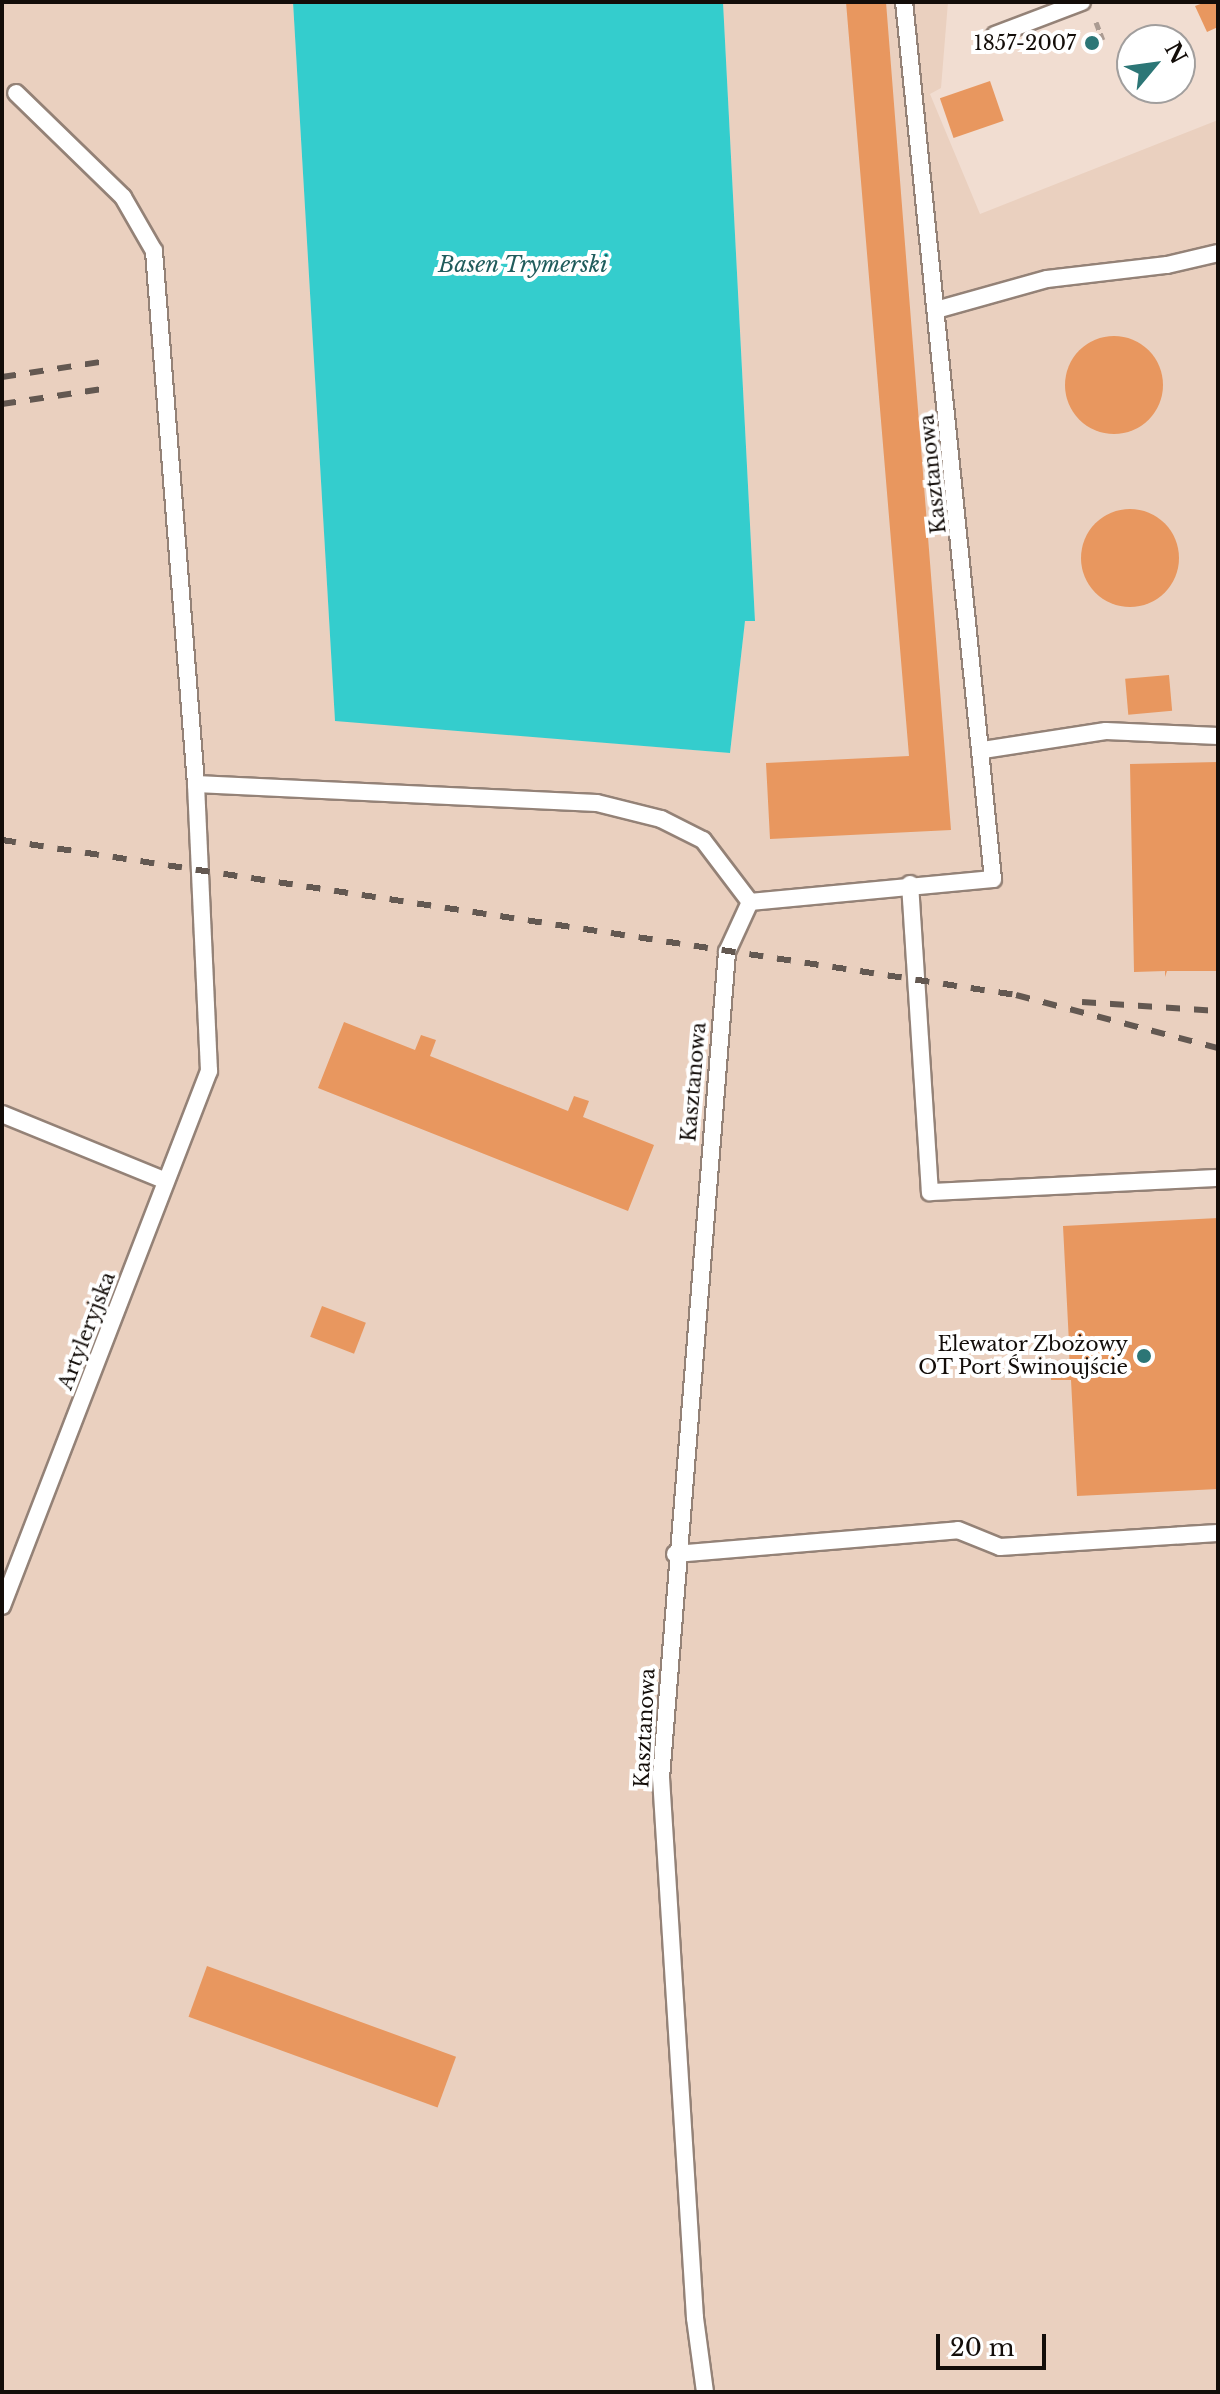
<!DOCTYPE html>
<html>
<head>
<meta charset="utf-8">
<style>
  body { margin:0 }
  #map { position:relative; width:1220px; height:2394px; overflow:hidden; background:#f1ddd1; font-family:"Libre Baskerville",serif }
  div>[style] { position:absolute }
  .built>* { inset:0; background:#ead0bf }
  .water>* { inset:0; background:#34cdcd }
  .building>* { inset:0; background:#e8975f; transform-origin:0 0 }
  .round { border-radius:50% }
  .path>* { height:5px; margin-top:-2.5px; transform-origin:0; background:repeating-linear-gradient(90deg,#ab9b92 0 8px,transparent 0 12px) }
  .roads { filter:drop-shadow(2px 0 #948277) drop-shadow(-2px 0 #948277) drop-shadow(0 2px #948277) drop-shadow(0 -2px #948277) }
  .lane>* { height:16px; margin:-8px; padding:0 8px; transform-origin:8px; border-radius:8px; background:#fff }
  .rail>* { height:6px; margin-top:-3px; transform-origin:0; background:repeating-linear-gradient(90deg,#635851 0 14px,transparent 0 28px) }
  .dots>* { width:22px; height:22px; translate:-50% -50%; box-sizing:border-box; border:4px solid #fff; border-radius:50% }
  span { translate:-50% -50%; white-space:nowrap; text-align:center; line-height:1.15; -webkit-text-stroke:8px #fff; paint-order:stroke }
  .poi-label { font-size:20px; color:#130d09 }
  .right { translate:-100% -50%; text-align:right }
  .street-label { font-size:20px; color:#130d09 }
  .water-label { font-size:22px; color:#205c5c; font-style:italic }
  .frame { position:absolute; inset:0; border:4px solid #130d09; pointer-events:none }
  .north { position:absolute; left:1116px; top:24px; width:80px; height:80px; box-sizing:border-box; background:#fff; border:2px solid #a19e9d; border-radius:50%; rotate:61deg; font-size:22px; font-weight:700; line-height:32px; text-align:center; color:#130d09 }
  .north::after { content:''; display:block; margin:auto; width:28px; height:36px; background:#2c7676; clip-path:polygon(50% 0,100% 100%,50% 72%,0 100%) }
  .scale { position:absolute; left:936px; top:2334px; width:110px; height:36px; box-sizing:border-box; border:4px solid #130d09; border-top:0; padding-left:10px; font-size:24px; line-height:28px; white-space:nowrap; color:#130d09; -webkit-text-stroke:6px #fff; paint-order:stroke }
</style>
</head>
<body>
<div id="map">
  <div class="built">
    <i style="clip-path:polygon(2px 2px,293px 2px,335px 720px,730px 753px,745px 620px,755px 620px,723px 2px,948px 2px,941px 88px,930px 94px,980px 214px,1218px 120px,1218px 2392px,2px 2392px)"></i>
  </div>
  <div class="water">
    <i style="clip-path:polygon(293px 2px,723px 2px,755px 621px,745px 621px,730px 753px,335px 721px)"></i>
  </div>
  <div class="building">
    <i style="clip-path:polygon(846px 2px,886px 2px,951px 830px,770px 839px,766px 763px,909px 756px)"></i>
    <i style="clip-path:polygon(1206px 2px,1218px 2px,1218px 27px,1207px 32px,1195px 6px)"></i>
    <i style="left:990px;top:81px;width:42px;height:53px;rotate:71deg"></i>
    <i class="round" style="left:1065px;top:336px;width:98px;height:98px"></i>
    <i class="round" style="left:1081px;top:509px;width:98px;height:98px"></i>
    <i style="left:1169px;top:675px;width:36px;height:44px;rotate:85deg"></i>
    <i style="clip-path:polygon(1218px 762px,1218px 971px,1167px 971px,1165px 977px,1165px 971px,1134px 972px,1130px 764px)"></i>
    <i style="clip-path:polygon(344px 1022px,415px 1050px,421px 1035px,436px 1040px,430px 1056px,568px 1111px,574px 1096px,589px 1101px,583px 1117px,654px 1145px,628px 1211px,318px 1088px)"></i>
    <i style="clip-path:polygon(1218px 1218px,1218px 1489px,1077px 1496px,1071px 1380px,1051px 1380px,1051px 1372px,1070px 1371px,1069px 1351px,1050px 1351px,1050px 1344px,1069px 1343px,1063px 1226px)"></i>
    <i style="left:322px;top:1306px;width:47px;height:33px;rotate:21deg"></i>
    <i style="left:207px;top:1966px;width:265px;height:54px;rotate:20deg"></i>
  </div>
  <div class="path">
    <i style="left:1096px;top:22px;width:19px;rotate:69deg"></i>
  </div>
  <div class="roads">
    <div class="lane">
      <i style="left:995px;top:35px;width:93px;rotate:-20.8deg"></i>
      <i style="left:936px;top:310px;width:115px;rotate:-15.6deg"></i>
      <i style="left:1047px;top:279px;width:121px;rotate:-6.7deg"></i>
      <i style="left:1167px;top:265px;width:52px;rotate:-13.2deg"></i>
      <i style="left:983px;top:750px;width:124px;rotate:-8.8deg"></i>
      <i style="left:1106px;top:731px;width:112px;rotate:2.6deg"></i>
      <i style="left:196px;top:784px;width:401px;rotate:2.7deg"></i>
      <i style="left:597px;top:803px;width:66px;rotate:14deg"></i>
      <i style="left:661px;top:819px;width:47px;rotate:26.6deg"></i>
      <i style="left:703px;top:840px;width:78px;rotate:52.8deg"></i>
      <i style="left:910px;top:884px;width:309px;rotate:86.3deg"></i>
      <i style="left:930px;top:1192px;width:288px;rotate:-2.8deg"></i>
      <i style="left:2px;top:1114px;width:177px;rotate:22.2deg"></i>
      <i style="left:675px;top:1554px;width:284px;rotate:-4.8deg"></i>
      <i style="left:958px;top:1530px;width:45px;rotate:22deg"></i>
      <i style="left:1000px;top:1547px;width:218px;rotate:-3.7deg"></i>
      <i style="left:2px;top:1606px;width:574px;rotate:-68.85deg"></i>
      <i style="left:209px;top:1071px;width:287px;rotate:-92.6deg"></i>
      <i style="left:196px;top:784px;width:535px;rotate:-94.51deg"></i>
      <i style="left:154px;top:251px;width:62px;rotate:-119.9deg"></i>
      <i style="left:123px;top:197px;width:149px;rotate:-135.8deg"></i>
      <i style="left:705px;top:2392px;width:75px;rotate:-97.7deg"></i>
      <i style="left:695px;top:2318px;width:541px;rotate:-93.6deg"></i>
      <i style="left:661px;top:1778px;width:829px;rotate:-85.43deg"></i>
      <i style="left:727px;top:952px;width:55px;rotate:-65.3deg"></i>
      <i style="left:750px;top:902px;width:244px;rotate:-5.4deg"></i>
      <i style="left:993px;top:879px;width:882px;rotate:-95.79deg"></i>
    </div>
  </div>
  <div class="rail">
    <i style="left:2px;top:377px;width:105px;rotate:-8.7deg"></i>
    <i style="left:2px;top:404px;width:108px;rotate:-8.5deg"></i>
    <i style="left:2px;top:840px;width:1026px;rotate:8.69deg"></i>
    <i style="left:1016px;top:995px;width:209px;rotate:14.7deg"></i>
    <i style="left:1082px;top:1002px;width:136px;rotate:3.8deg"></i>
  </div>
  <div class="dots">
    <i style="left:1092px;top:43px;background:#2c7676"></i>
    <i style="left:1144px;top:1356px;background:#2c7676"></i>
  </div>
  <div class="poi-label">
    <span class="right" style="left:1076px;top:43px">1857-2007</span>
    <span class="right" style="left:1128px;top:1356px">Elewator Zbożowy<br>OT Port Świnoujście</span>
  </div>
  <div class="street-label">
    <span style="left:933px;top:474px;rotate:-96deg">Kasztanowa</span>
    <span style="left:694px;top:1082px;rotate:-85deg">Kasztanowa</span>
    <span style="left:87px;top:1331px;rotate:-69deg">Artyleryjska</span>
    <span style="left:645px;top:1728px;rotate:-87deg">Kasztanowa</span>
  </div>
  <div class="water-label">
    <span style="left:523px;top:265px">Basen Trymerski</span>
  </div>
  <div class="frame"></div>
  <div class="north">N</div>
  <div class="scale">20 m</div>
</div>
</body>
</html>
